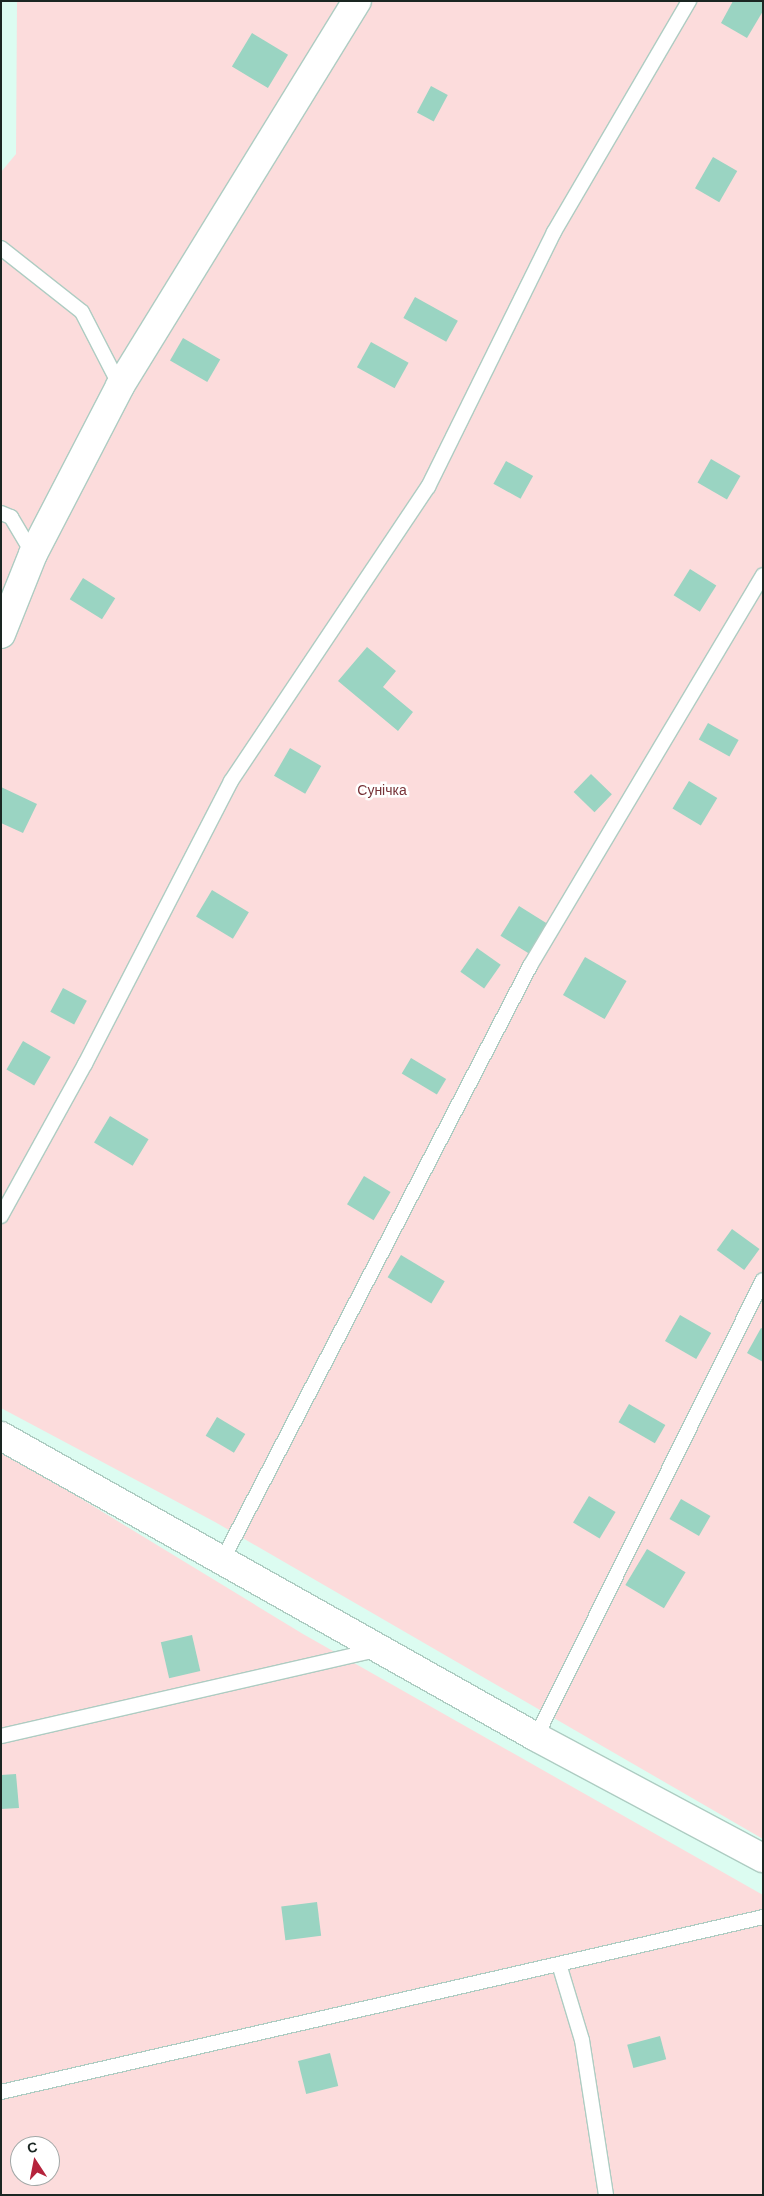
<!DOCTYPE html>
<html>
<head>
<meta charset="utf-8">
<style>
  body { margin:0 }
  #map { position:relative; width:764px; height:2196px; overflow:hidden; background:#dcfcf1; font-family:Barlow,sans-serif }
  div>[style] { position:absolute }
  .green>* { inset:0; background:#fcdcdc }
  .building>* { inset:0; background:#9ad4c2; transform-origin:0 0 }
  .roads { filter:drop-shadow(1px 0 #aeccc2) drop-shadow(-1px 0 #aeccc2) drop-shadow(0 1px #aeccc2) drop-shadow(0 -1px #aeccc2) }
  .service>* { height:14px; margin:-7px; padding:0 7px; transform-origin:7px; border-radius:7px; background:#fff }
  .minor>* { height:28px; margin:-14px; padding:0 14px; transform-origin:14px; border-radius:14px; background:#fff }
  span { translate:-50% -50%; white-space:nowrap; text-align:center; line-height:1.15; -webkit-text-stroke:5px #fff; paint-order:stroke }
  .park-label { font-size:14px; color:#773338 }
  .frame { position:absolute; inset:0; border:2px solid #1a2622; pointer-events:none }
  .north { position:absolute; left:10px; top:2136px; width:50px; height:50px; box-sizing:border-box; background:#fff; border:1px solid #a3a8a7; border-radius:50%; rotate:349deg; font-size:14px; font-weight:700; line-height:20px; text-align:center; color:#1a2622 }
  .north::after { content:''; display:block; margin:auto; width:18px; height:22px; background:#b5233c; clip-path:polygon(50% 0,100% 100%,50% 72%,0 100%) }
</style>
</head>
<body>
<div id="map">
  <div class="green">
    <i style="clip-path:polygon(17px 1px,763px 1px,763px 1839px,215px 1522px,1px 1408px,1px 172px,16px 154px)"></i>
    <i style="clip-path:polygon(evenodd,1px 1450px,303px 1634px,763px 1895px,763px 2195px,1px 2195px,1px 1450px,20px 2146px,50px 2146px,50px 2176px,20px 2176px,20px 2146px)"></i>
  </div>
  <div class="building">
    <i style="clip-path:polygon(733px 1px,763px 1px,763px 11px,747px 38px,721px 23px)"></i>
    <i style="left:252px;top:33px;width:42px;height:39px;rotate:31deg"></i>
    <i style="left:431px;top:86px;width:19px;height:30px;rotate:28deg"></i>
    <i style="left:713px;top:157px;width:28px;height:36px;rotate:30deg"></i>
    <i style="left:415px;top:297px;width:49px;height:24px;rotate:29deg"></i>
    <i style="left:183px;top:338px;width:43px;height:26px;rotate:30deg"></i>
    <i style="left:371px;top:342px;width:43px;height:29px;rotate:29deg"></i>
    <i style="left:711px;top:459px;width:34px;height:27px;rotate:30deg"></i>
    <i style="left:506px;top:461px;width:31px;height:26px;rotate:29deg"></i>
    <i style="left:690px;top:569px;width:31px;height:31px;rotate:32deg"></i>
    <i style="left:83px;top:578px;width:38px;height:25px;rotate:32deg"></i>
    <i style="clip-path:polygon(367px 647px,396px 671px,383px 687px,413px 712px,398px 731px,338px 681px)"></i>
    <i style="left:708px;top:723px;width:35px;height:19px;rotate:29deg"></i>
    <i style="left:290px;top:748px;width:36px;height:32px;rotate:30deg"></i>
    <i style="left:591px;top:774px;width:29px;height:25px;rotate:44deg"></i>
    <i style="left:689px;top:781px;width:33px;height:32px;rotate:31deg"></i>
    <i style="clip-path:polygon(1px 787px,37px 804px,23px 833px,1px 823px)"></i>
    <i style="left:212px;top:890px;width:43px;height:31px;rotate:31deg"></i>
    <i style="left:519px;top:906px;width:34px;height:35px;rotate:32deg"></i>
    <i style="left:477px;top:948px;width:29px;height:29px;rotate:35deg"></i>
    <i style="left:585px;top:957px;width:48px;height:44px;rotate:30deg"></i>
    <i style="left:63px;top:988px;width:27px;height:27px;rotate:28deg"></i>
    <i style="left:23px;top:1041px;width:32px;height:33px;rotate:30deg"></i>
    <i style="left:411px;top:1058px;width:41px;height:18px;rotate:31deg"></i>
    <i style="left:110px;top:1116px;width:45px;height:31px;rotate:31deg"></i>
    <i style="left:364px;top:1176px;width:31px;height:33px;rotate:31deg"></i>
    <i style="left:732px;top:1229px;width:34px;height:26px;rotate:36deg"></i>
    <i style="left:401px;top:1255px;width:51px;height:26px;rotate:31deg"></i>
    <i style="left:680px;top:1315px;width:36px;height:30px;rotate:30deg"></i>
    <i style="clip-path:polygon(761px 1328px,763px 1329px,763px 1362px,747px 1353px)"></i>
    <i style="left:629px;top:1404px;width:42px;height:21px;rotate:30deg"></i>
    <i style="left:217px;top:1417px;width:33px;height:22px;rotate:31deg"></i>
    <i style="left:589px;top:1496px;width:31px;height:31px;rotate:31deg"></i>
    <i style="left:681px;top:1499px;width:34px;height:23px;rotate:30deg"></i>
    <i style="left:647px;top:1549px;width:45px;height:42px;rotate:31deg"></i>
    <i style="left:192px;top:1635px;width:37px;height:32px;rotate:77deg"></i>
    <i style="clip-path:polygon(16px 1774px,19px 1808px,1px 1809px,1px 1775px)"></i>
    <i style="left:317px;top:1902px;width:34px;height:36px;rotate:83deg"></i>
    <i style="left:660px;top:2036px;width:24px;height:34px;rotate:75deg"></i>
    <i style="left:330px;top:2053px;width:34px;height:33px;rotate:76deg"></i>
  </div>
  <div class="roads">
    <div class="service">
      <i style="left:1px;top:248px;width:103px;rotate:38.3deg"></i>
      <i style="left:82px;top:312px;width:83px;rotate:62.8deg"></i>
      <i style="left:1px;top:513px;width:11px;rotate:22deg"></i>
      <i style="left:11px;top:517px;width:43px;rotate:59.3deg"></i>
      <i style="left:1px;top:1216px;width:174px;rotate:-61.1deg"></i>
      <i style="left:85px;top:1064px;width:318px;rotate:-62.7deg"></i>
      <i style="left:231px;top:781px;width:354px;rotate:-56.2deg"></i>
      <i style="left:428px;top:487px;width:284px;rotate:-63.7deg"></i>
      <i style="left:554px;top:232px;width:268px;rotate:-59.7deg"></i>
      <i style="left:222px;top:1561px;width:670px;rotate:-62.63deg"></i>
      <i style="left:530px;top:966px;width:455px;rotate:-59.2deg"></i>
      <i style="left:1px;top:1736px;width:387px;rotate:-12.9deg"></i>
      <i style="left:536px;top:1737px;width:510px;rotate:-63.59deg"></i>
      <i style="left:559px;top:1964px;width:79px;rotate:73.2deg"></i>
      <i style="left:582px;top:2040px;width:157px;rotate:81.2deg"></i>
      <i style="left:1px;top:2092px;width:782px;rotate:-12.93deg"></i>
    </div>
    <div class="minor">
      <i style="left:1px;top:634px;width:86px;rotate:-68.2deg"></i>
      <i style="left:33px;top:554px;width:189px;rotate:-62.6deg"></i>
      <i style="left:120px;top:386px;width:452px;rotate:-58.4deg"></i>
      <i style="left:1px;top:1436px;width:614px;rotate:29.36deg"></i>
      <i style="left:536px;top:1737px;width:257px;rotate:28.1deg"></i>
    </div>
  </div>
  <div class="park-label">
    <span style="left:382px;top:790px">Сунічка</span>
  </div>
  <div class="frame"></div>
  <div class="north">С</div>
</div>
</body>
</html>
